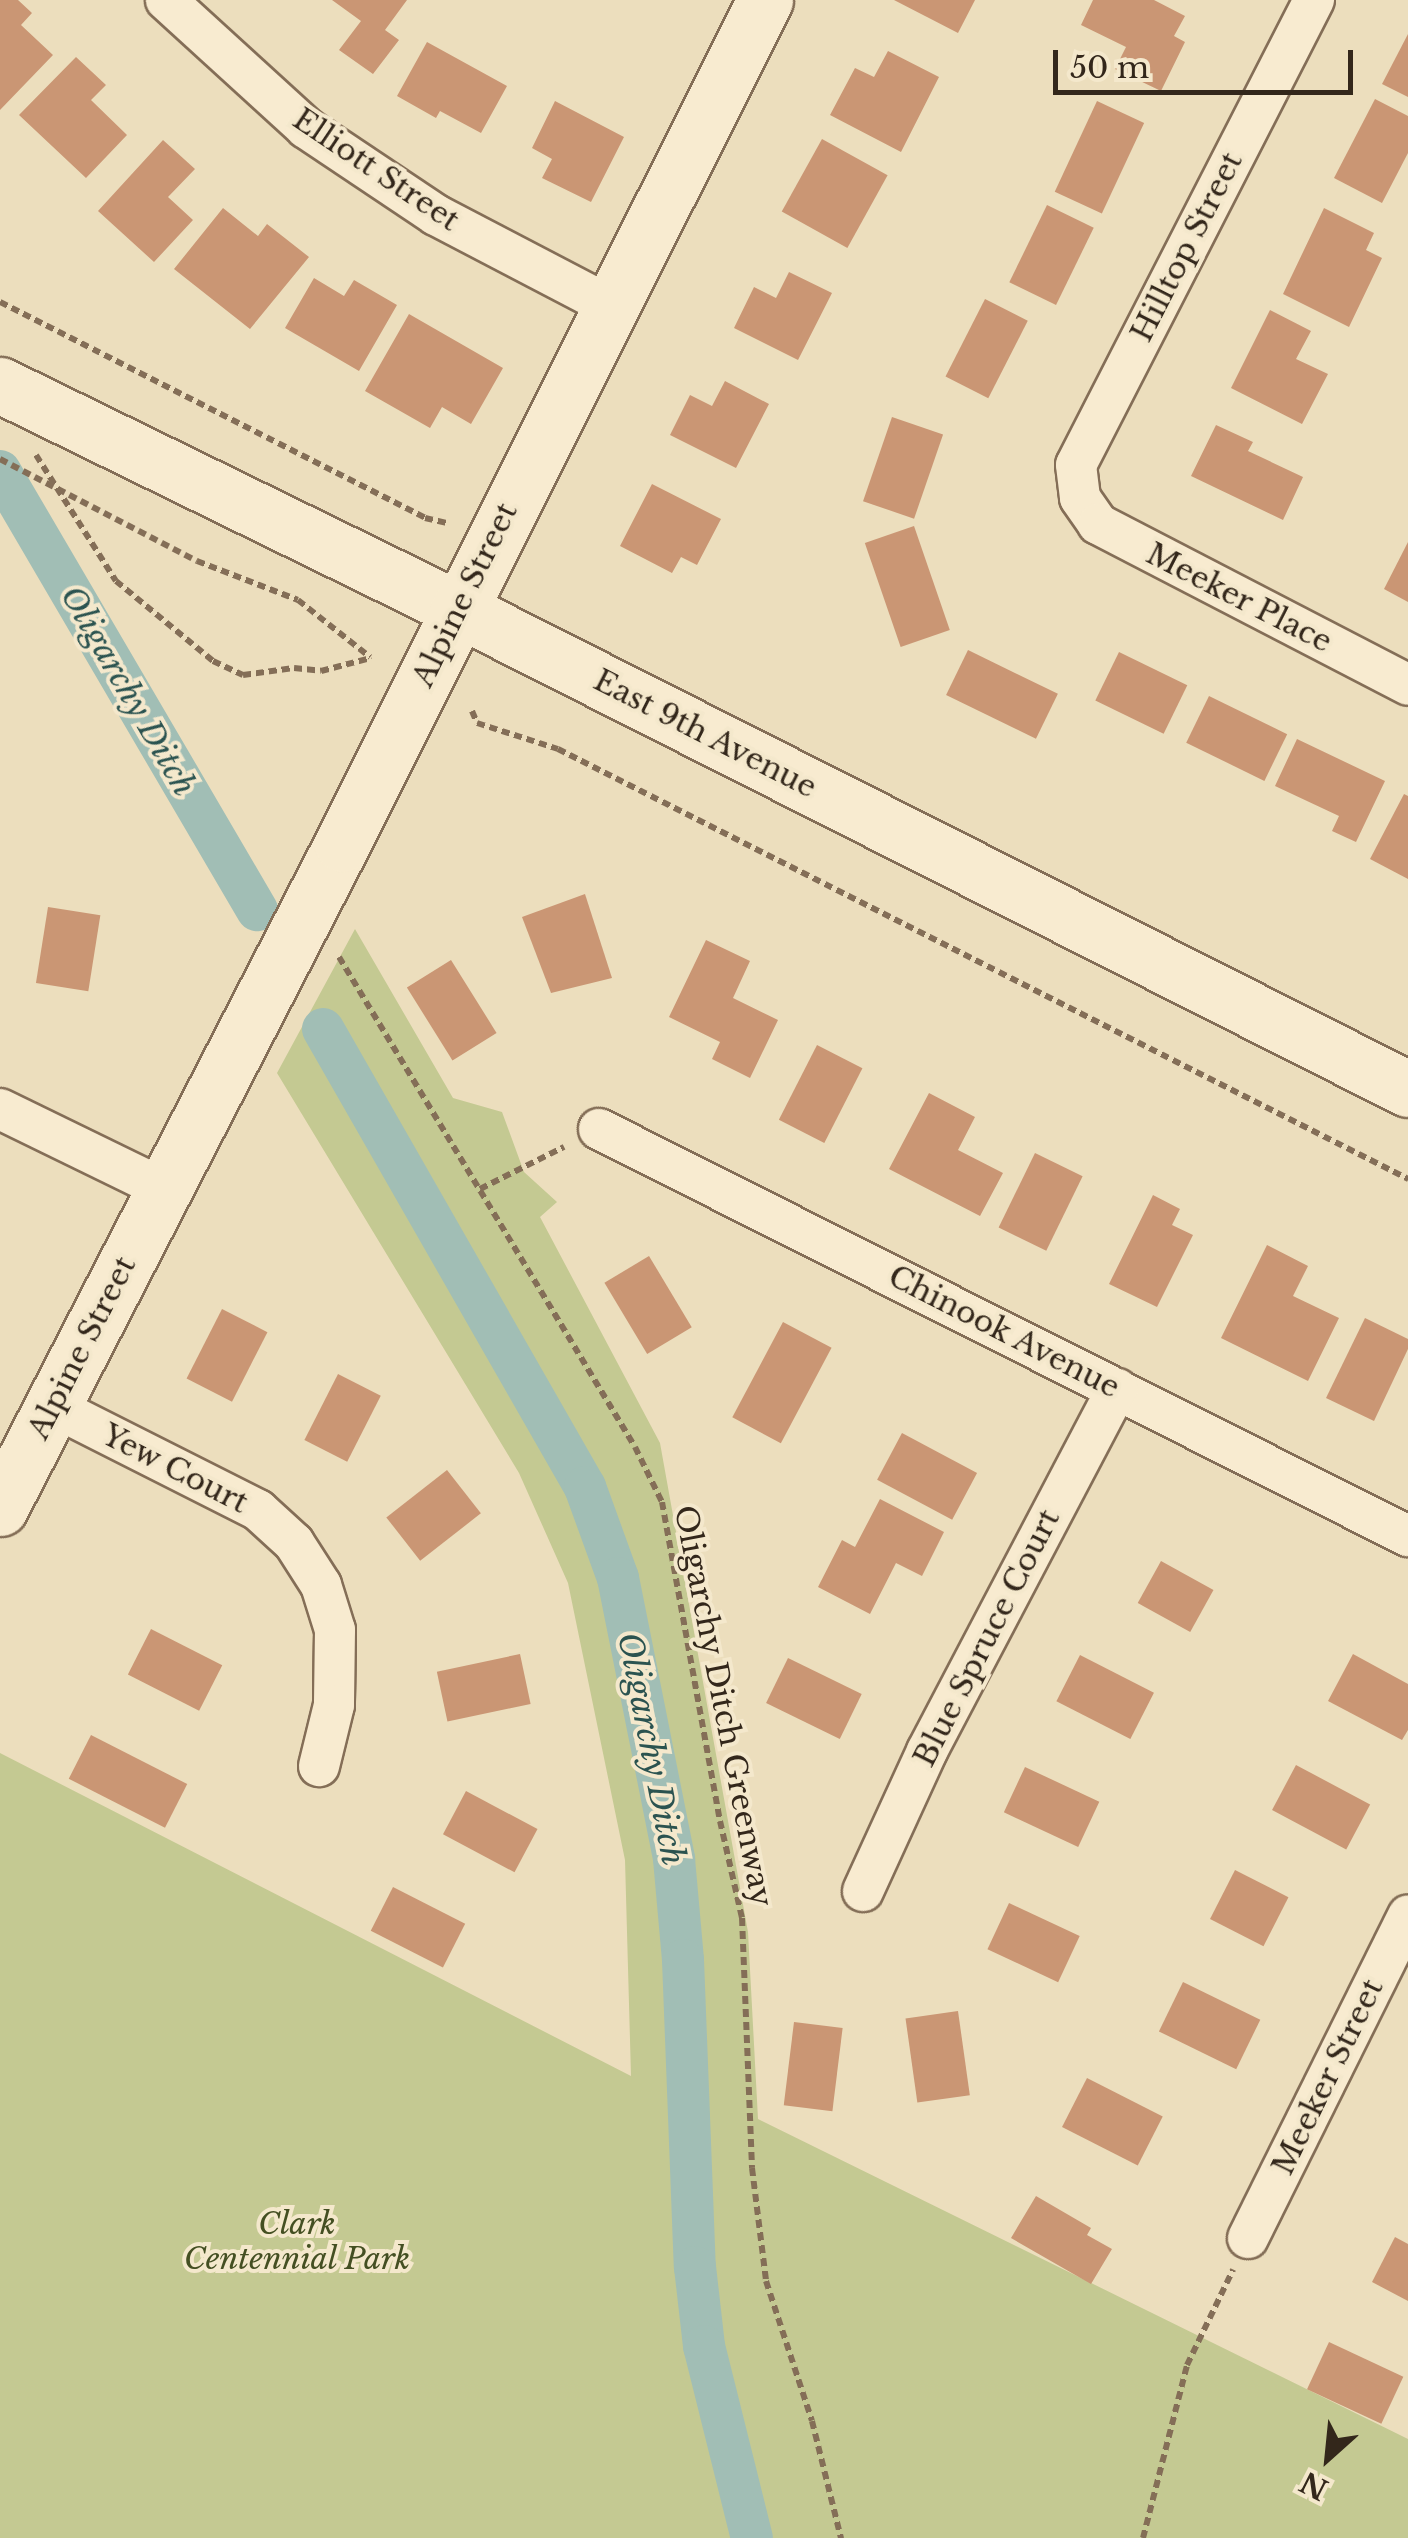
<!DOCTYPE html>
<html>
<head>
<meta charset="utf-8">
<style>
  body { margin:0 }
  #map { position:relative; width:1408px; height:2538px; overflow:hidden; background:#ecdebd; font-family:"Libre Baskerville",serif }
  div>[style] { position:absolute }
  .green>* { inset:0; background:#c4c992 }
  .canal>* { height:42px; margin:-21px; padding:0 21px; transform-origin:21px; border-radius:21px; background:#a1beb5 }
  .building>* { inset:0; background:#ca9674; transform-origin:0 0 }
  .path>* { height:6px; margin-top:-3px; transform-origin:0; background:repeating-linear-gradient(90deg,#846e57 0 8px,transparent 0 13px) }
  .roads { filter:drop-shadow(2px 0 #846e57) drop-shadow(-2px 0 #846e57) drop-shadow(0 2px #846e57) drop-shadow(0 -2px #846e57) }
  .street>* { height:40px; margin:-20px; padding:0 20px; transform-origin:20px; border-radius:20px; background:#f8ebd0 }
  .secondary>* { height:55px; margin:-27.5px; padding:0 27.5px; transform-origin:27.5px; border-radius:27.5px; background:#f8ebd0 }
  .path-bridge>* { height:6px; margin-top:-3px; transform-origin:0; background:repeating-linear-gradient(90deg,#846e57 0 8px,transparent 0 13px) }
  span { translate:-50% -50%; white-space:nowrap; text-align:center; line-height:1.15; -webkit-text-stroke:8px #f4e8cc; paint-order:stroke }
  .street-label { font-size:30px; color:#33271b }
  .park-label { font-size:30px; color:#444f22; font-style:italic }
  .water-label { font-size:32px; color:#2b5350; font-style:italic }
  .north { position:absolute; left:1278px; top:2408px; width:100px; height:100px; -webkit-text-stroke:8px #f4e8cc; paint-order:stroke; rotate:207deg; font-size:28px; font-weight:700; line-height:40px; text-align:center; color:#33271b }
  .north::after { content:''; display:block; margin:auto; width:35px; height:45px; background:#33271b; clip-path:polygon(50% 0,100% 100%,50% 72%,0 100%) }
  .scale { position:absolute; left:1053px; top:50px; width:300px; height:45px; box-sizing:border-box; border:5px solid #33271b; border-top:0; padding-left:12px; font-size:30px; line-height:35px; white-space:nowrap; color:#33271b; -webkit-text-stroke:8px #f4e8cc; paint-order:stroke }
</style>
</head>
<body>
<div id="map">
  <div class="green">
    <i style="clip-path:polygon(355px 929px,453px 1098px,502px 1112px,524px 1172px,557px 1202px,540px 1217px,660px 1443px,748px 1932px,758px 2119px,1408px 2439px,1408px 2538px,0 2538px,0 1753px,631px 2076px,625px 1860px,568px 1583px,519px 1473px,277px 1073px)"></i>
  </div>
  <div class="canal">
    <i style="left:0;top:471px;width:509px;rotate:59.65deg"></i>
    <i style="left:323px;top:1029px;width:528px;rotate:60.23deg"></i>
    <i style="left:585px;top:1487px;width:97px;rotate:70.1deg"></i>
    <i style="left:618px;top:1578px;width:287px;rotate:78.7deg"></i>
    <i style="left:674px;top:1859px;width:101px;rotate:84.9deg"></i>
    <i style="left:683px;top:1960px;width:307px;rotate:87.8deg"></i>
    <i style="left:695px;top:2267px;width:80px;rotate:83.5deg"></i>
    <i style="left:704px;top:2346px;width:198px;rotate:76deg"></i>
  </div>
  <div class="building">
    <i style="clip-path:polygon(0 0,18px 0,32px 13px,21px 25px,53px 55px,0 110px)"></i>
    <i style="clip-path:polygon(332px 0,407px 0,385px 30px,399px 40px,373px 74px,339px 50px,361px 21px)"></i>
    <i style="clip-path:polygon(894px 0,975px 0,958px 33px)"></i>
    <i style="clip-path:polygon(1093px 0,1154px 0,1185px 16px,1174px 36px,1185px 42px,1161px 91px,1115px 69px,1126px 47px,1081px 25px)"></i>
    <i style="clip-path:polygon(1408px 34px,1408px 97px,1382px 84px)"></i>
    <i style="clip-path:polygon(427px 42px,507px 86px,481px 133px,440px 111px,436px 118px,397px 96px)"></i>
    <i style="clip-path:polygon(888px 51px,939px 77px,901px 152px,830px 115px,855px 68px,874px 77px)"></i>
    <i style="clip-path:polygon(76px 57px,106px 85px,91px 100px,127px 135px,86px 178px,19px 115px)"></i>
    <i style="clip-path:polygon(1375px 99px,1408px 116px,1408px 153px,1382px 203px,1334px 178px)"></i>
    <i style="clip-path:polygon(555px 101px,624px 137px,591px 202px,542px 178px,552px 159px,532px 148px)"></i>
    <i style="left:1097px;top:101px;width:52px;height:100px;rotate:25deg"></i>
    <i style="left:822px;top:139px;width:75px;height:83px;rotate:29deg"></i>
    <i style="clip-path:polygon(163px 140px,195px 169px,168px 197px,193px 220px,154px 262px,98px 211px)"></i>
    <i style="left:1047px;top:205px;width:52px;height:86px;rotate:26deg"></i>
    <i style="clip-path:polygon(223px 208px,258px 236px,267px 224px,309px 257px,250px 329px,174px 269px)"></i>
    <i style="clip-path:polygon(1324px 208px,1374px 233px,1366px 250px,1382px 258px,1349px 327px,1283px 294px)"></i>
    <i style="clip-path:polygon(789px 272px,832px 293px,798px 360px,734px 328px,754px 287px,776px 298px)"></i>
    <i style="clip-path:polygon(314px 278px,344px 296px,354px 280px,397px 305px,359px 371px,285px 328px)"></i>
    <i style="left:985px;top:299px;width:48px;height:87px;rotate:27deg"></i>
    <i style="clip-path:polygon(1270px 310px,1311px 331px,1296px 359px,1328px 374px,1302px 424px,1231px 388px)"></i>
    <i style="clip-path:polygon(409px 314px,503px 368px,471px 424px,442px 407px,430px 428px,365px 391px)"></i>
    <i style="clip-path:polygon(725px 381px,769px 404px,736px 468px,670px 435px,690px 395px,712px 406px)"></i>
    <i style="left:892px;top:417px;width:54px;height:89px;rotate:19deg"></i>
    <i style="clip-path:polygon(1216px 425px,1253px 442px,1248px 451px,1303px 477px,1283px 520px,1191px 476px)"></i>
    <i style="clip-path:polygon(652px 484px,721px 519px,697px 565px,681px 557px,672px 573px,620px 546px)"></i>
    <i style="left:914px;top:526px;width:110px;height:52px;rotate:71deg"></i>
    <i style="clip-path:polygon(1408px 542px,1408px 602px,1384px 589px)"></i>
    <i style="left:968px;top:650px;width:100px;height:50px;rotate:26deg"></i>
    <i style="left:1119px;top:652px;width:76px;height:54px;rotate:26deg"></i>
    <i style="left:1209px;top:696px;width:87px;height:52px;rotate:26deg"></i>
    <i style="clip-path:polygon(1297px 739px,1385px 781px,1356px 842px,1332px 831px,1339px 816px,1275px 786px)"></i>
    <i style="clip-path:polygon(1404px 794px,1408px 796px,1408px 879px,1370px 859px)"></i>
    <i style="clip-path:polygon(585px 894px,612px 978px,551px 993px,522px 917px)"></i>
    <i style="left:48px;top:907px;width:53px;height:77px;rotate:9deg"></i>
    <i style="clip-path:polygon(706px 940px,750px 961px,733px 998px,778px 1020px,750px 1078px,712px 1059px,720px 1042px,669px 1017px)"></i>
    <i style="left:451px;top:960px;width:86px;height:52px;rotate:58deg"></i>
    <i style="left:817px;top:1045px;width:51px;height:84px;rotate:27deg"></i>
    <i style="clip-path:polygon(929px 1093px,975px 1117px,958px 1150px,1003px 1173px,980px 1216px,889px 1169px)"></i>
    <i style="left:1035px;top:1153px;width:53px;height:83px;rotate:26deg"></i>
    <i style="clip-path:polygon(1153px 1195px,1180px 1209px,1172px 1225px,1193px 1235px,1157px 1307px,1109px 1284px)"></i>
    <i style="clip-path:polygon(1267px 1245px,1308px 1266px,1293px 1296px,1339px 1318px,1308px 1381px,1221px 1338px)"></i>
    <i style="left:649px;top:1256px;width:83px;height:52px;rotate:59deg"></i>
    <i style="left:222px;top:1309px;width:51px;height:78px;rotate:27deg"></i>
    <i style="clip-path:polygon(1365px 1318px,1408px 1339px,1408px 1349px,1374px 1421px,1326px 1398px)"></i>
    <i style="left:783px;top:1322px;width:55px;height:108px;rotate:28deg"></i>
    <i style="left:338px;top:1374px;width:48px;height:74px;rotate:27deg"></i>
    <i style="left:902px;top:1433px;width:85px;height:53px;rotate:28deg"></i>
    <i style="left:447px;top:1470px;width:55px;height:77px;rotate:52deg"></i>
    <i style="clip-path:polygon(880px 1499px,944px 1532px,922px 1576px,896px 1563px,870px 1614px,818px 1587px,842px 1540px,855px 1547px)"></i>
    <i style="left:1161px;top:1561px;width:60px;height:48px;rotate:29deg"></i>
    <i style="left:151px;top:1629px;width:80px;height:51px;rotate:27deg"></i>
    <i style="left:520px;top:1654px;width:51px;height:85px;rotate:78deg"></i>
    <i style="clip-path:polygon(1353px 1654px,1408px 1684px,1408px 1730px,1402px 1740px,1328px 1701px)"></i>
    <i style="left:1080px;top:1655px;width:83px;height:52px;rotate:27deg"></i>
    <i style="left:788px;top:1658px;width:82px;height:50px;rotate:26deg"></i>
    <i style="left:91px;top:1735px;width:108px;height:49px;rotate:27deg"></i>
    <i style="left:1296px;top:1765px;width:84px;height:51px;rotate:28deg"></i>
    <i style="left:1025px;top:1767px;width:82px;height:50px;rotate:25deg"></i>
    <i style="left:466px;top:1791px;width:81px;height:49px;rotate:28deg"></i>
    <i style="left:1235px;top:1870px;width:60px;height:55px;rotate:27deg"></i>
    <i style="left:393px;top:1887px;width:81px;height:49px;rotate:27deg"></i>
    <i style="left:1009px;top:1903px;width:78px;height:51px;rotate:25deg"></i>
    <i style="left:1183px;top:1982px;width:86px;height:55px;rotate:26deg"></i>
    <i style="left:958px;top:2011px;width:85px;height:53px;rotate:82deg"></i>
    <i style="left:794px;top:2022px;width:49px;height:84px;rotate:7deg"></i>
    <i style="left:1087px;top:2078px;width:85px;height:55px;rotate:27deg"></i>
    <i style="clip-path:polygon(1036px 2196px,1091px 2228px,1087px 2235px,1112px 2249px,1091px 2284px,1011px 2238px)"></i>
    <i style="clip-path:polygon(1395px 2237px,1408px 2244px,1408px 2301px,1372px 2282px)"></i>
    <i style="left:1329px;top:2342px;width:82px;height:52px;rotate:25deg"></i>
  </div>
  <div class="path">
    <i style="left:0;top:302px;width:477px;rotate:26.9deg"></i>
    <i style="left:425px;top:518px;width:23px;rotate:13deg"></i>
    <i style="left:36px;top:455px;width:149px;rotate:57.6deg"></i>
    <i style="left:116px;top:581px;width:126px;rotate:39.5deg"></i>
    <i style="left:213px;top:661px;width:33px;rotate:25deg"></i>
    <i style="left:243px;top:675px;width:51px;rotate:-7.8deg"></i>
    <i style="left:294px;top:668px;width:27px;rotate:6deg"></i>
    <i style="left:321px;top:671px;width:52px;rotate:-14.6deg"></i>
    <i style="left:197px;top:561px;width:108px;rotate:21.1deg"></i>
    <i style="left:298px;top:600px;width:92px;rotate:38.4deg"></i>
    <i style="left:472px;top:711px;width:13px;rotate:67deg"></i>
    <i style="left:477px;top:723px;width:85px;rotate:17.8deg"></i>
    <i style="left:558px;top:749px;width:953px;rotate:26.83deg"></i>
    <i style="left:339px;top:957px;width:572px;rotate:58.86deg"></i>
    <i style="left:635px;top:1447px;width:61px;rotate:63.9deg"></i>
    <i style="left:662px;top:1502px;width:324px;rotate:79.7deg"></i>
    <i style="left:720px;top:1821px;width:99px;rotate:77.2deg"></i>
    <i style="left:742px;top:1918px;width:250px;rotate:87.7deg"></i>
    <i style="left:752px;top:2168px;width:114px;rotate:82.9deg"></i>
    <i style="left:766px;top:2281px;width:147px;rotate:71.8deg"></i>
    <i style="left:812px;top:2421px;width:121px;rotate:76.1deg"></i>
    <i style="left:480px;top:1189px;width:94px;rotate:-26.6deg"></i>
    <i style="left:1143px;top:2538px;width:179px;rotate:-75.7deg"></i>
    <i style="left:1187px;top:2365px;width:106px;rotate:-64.2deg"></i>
  </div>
  <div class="roads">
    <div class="street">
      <i style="left:166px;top:0;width:190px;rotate:42.4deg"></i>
      <i style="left:306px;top:128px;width:156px;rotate:33.8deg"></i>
      <i style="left:436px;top:215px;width:196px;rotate:27.6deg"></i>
      <i style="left:1314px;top:0;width:522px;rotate:117.1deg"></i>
      <i style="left:1076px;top:465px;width:33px;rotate:83deg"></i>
      <i style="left:1080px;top:498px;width:32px;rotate:55deg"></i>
      <i style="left:1098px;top:524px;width:349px;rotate:27.4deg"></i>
      <i style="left:0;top:1109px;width:182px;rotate:26deg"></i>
      <i style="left:599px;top:1129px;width:906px;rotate:26.71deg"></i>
      <i style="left:52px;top:1406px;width:231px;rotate:26.8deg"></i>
      <i style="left:258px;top:1510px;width:49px;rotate:42.5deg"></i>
      <i style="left:294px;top:1543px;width:50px;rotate:57.3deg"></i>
      <i style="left:321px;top:1585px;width:47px;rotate:72.7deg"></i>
      <i style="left:335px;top:1630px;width:75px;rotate:90.8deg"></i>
      <i style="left:334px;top:1705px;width:63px;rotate:103.8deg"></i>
      <i style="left:863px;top:1891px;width:154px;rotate:-65.4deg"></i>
      <i style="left:927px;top:1751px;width:409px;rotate:-62.3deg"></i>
      <i style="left:1248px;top:2238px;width:360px;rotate:-63.6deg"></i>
    </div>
    <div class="secondary">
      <i style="left:0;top:385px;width:510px;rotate:26.06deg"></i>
      <i style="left:458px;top:609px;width:1064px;rotate:26.81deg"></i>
      <i style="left:0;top:1508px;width:747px;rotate:-62.75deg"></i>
      <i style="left:342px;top:844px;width:944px;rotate:-63.38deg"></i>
    </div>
  </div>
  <div class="path-bridge">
    <i style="left:0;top:459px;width:222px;rotate:27.4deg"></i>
  </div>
  <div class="street-label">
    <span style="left:376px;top:170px;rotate:34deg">Elliott Street</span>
    <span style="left:1187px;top:247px;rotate:-63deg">Hilltop Street</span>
    <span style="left:465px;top:595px;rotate:-64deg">Alpine Street</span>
    <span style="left:1239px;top:598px;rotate:27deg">Meeker Place</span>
    <span style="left:705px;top:734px;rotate:27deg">East 9th Avenue</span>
    <span style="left:1004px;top:1332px;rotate:27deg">Chinook Avenue</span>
    <span style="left:82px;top:1348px;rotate:-63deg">Alpine Street</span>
    <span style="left:175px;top:1469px;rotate:27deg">Yew Court</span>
    <span style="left:987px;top:1638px;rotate:-63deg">Blue Spruce Court</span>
    <span style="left:723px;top:1706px;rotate:79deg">Oligarchy Ditch Greenway</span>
    <span style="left:1328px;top:2077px;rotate:-64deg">Meeker Street</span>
  </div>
  <div class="park-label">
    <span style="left:297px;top:2241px">Clark<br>Centennial Park</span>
  </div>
  <div class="water-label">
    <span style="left:128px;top:691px;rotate:60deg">Oligarchy Ditch</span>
    <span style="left:651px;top:1749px;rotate:79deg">Oligarchy Ditch</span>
  </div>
  <div class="north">N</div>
  <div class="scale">50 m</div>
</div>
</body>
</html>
